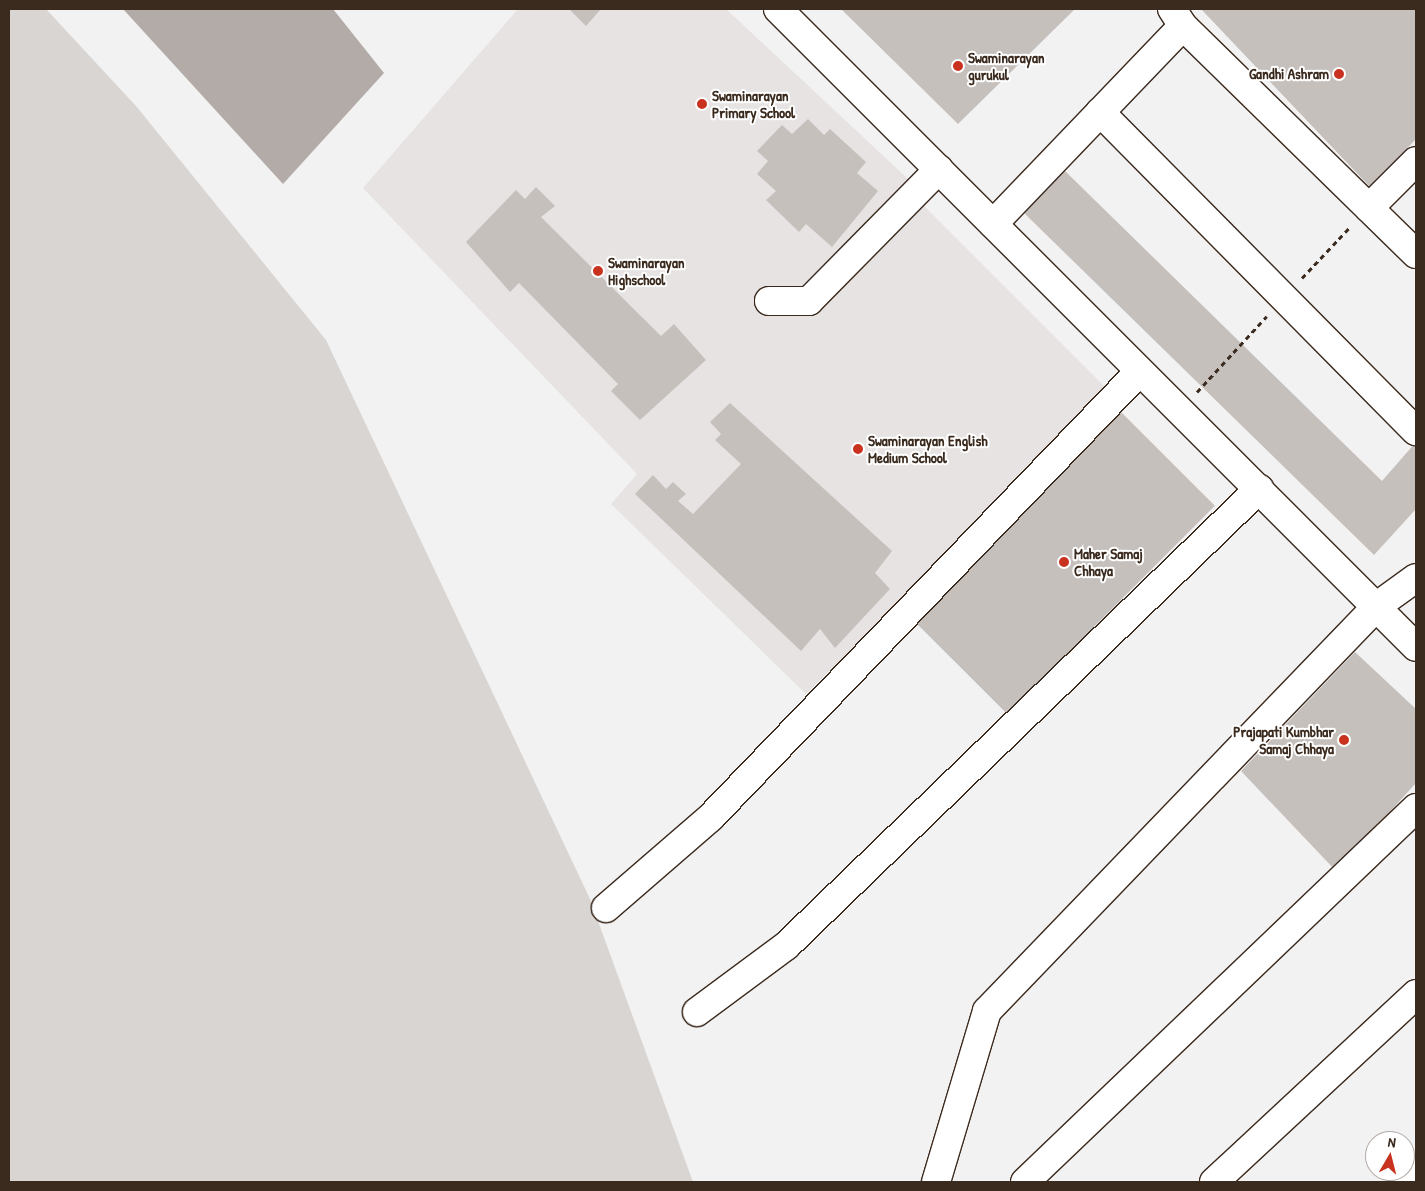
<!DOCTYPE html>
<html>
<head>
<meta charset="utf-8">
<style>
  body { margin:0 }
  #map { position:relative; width:1425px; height:1191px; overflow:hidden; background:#f3f2f2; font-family:"Patrick Hand",sans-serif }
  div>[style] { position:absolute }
  .built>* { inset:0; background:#e6e3e2 }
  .green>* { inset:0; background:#d8d5d2 }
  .water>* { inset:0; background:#b2aba7 }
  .building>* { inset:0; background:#c6c0bd; transform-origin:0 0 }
  .path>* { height:3px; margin-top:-1.5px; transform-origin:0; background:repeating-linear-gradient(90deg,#3b2a1e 0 5px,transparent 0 9px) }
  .roads { filter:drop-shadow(1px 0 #3b2a1e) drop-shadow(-1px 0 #3b2a1e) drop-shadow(0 1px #3b2a1e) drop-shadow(0 -1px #3b2a1e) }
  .minor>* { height:28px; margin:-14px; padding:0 14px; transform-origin:14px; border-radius:14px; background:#fff }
  .major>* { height:28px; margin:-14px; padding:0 14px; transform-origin:14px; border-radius:14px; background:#fff }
  .dots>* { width:14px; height:14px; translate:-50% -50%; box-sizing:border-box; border:2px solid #fff; border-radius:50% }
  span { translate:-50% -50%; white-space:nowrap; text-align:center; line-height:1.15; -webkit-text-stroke:4px #fff; paint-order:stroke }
  .poi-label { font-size:15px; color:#3b2a1e; font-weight:700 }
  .left { translate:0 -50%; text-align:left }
  .right { translate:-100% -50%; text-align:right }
  .frame { position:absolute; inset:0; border:10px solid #3b2a1e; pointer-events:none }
  .north { position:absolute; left:1365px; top:1131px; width:50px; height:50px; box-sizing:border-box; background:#fff; border:1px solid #b1aaa5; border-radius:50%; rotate:8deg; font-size:14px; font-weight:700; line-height:20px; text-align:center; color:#3b2a1e }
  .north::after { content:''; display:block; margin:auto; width:18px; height:22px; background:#c8321e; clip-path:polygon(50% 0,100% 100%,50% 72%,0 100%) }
</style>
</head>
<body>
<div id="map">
  <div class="built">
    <i style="clip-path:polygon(518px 9px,726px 9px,907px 178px,924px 206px,1112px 394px,806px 694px,611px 504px,637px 474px,363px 188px)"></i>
  </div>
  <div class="green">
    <i style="clip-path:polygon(9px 9px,46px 9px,136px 106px,326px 340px,590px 899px,693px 1182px,9px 1182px)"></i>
  </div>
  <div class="water">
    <i style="clip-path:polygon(123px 9px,333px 9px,384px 73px,283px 184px)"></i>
  </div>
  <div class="building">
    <i style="clip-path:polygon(569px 9px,601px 9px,586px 26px)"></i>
    <i style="clip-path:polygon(841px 9px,1075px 9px,958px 124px)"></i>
    <i style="clip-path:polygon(1201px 9px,1416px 9px,1416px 139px,1370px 187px)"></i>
    <i style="clip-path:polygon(808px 119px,824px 135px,830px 129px,866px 162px,857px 173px,878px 191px,832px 247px,806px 224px,799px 232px,766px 200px,776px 191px,757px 174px,768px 161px,757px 151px,782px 125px,792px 134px)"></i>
    <i style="clip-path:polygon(1065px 171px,1382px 481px,1416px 442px,1416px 509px,1374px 555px,1022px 211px)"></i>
    <i style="clip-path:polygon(536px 187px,555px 206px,541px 217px,661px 336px,674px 324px,706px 360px,640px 420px,611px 391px,618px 384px,519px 283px,510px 292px,466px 242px,516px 190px,525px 199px)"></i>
    <i style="clip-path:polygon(730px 403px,892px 551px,875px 573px,890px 589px,835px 648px,820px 629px,801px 651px,635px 494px,653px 475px,666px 489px,673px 482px,686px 494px,678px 501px,693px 514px,741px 464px,715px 440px,721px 434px,710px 422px)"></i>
    <i style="left:1118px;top:409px;width:137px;height:294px;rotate:45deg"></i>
    <i style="clip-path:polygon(1355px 652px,1416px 709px,1416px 783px,1336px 871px,1241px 771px)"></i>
  </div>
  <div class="path">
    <i style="left:1302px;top:278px;width:71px;rotate:-46.7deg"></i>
    <i style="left:1197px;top:392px;width:103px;rotate:-47.4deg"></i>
  </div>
  <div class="roads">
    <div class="minor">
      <i style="left:1172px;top:9px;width:20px;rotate:57deg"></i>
      <i style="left:1183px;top:26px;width:326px;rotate:44.4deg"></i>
      <i style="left:1100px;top:112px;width:449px;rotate:45.3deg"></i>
      <i style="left:1369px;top:208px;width:66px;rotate:-45deg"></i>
      <i style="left:993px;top:224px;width:274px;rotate:-46.2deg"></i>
      <i style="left:769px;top:301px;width:40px"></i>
      <i style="left:809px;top:301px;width:185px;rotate:-45.4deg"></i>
      <i style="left:606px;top:908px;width:138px;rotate:-40.9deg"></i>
      <i style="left:710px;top:818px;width:620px;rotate:-46.11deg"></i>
      <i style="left:697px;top:1012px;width:111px;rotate:-36.6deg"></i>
      <i style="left:786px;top:946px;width:658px;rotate:-44.01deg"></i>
      <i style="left:936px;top:1182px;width:178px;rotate:-73.4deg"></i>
      <i style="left:987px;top:1011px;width:562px;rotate:-46.08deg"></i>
      <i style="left:1377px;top:606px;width:48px;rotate:-35.7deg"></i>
      <i style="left:1025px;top:1182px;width:541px;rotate:-43.73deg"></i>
      <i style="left:1214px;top:1182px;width:276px;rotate:-42.9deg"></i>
      <i style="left:1402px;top:1182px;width:19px;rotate:-43deg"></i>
    </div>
    <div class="major">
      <i style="left:778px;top:9px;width:902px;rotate:45deg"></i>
    </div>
  </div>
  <div class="dots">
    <i style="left:958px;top:66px;background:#c8321e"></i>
    <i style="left:1339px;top:74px;background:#c8321e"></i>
    <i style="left:702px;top:104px;background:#c8321e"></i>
    <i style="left:598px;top:271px;background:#c8321e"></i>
    <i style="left:858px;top:449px;background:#c8321e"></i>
    <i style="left:1064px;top:562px;background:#c8321e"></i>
    <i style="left:1344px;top:740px;background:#c8321e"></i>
  </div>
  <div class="poi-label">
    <span class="left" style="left:968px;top:66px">Swaminarayan<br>gurukul</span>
    <span class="right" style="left:1329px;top:74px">Gandhi Ashram</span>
    <span class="left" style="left:712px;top:104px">Swaminarayan<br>Primary School</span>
    <span class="left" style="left:608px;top:271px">Swaminarayan<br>Highschool</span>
    <span class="left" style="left:868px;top:449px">Swaminarayan English<br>Medium School</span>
    <span class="left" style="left:1074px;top:562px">Maher Samaj<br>Chhaya</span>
    <span class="right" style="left:1334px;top:740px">Prajapati Kumbhar<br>Samaj Chhaya</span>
  </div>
  <div class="frame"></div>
  <div class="north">N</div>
</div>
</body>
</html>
